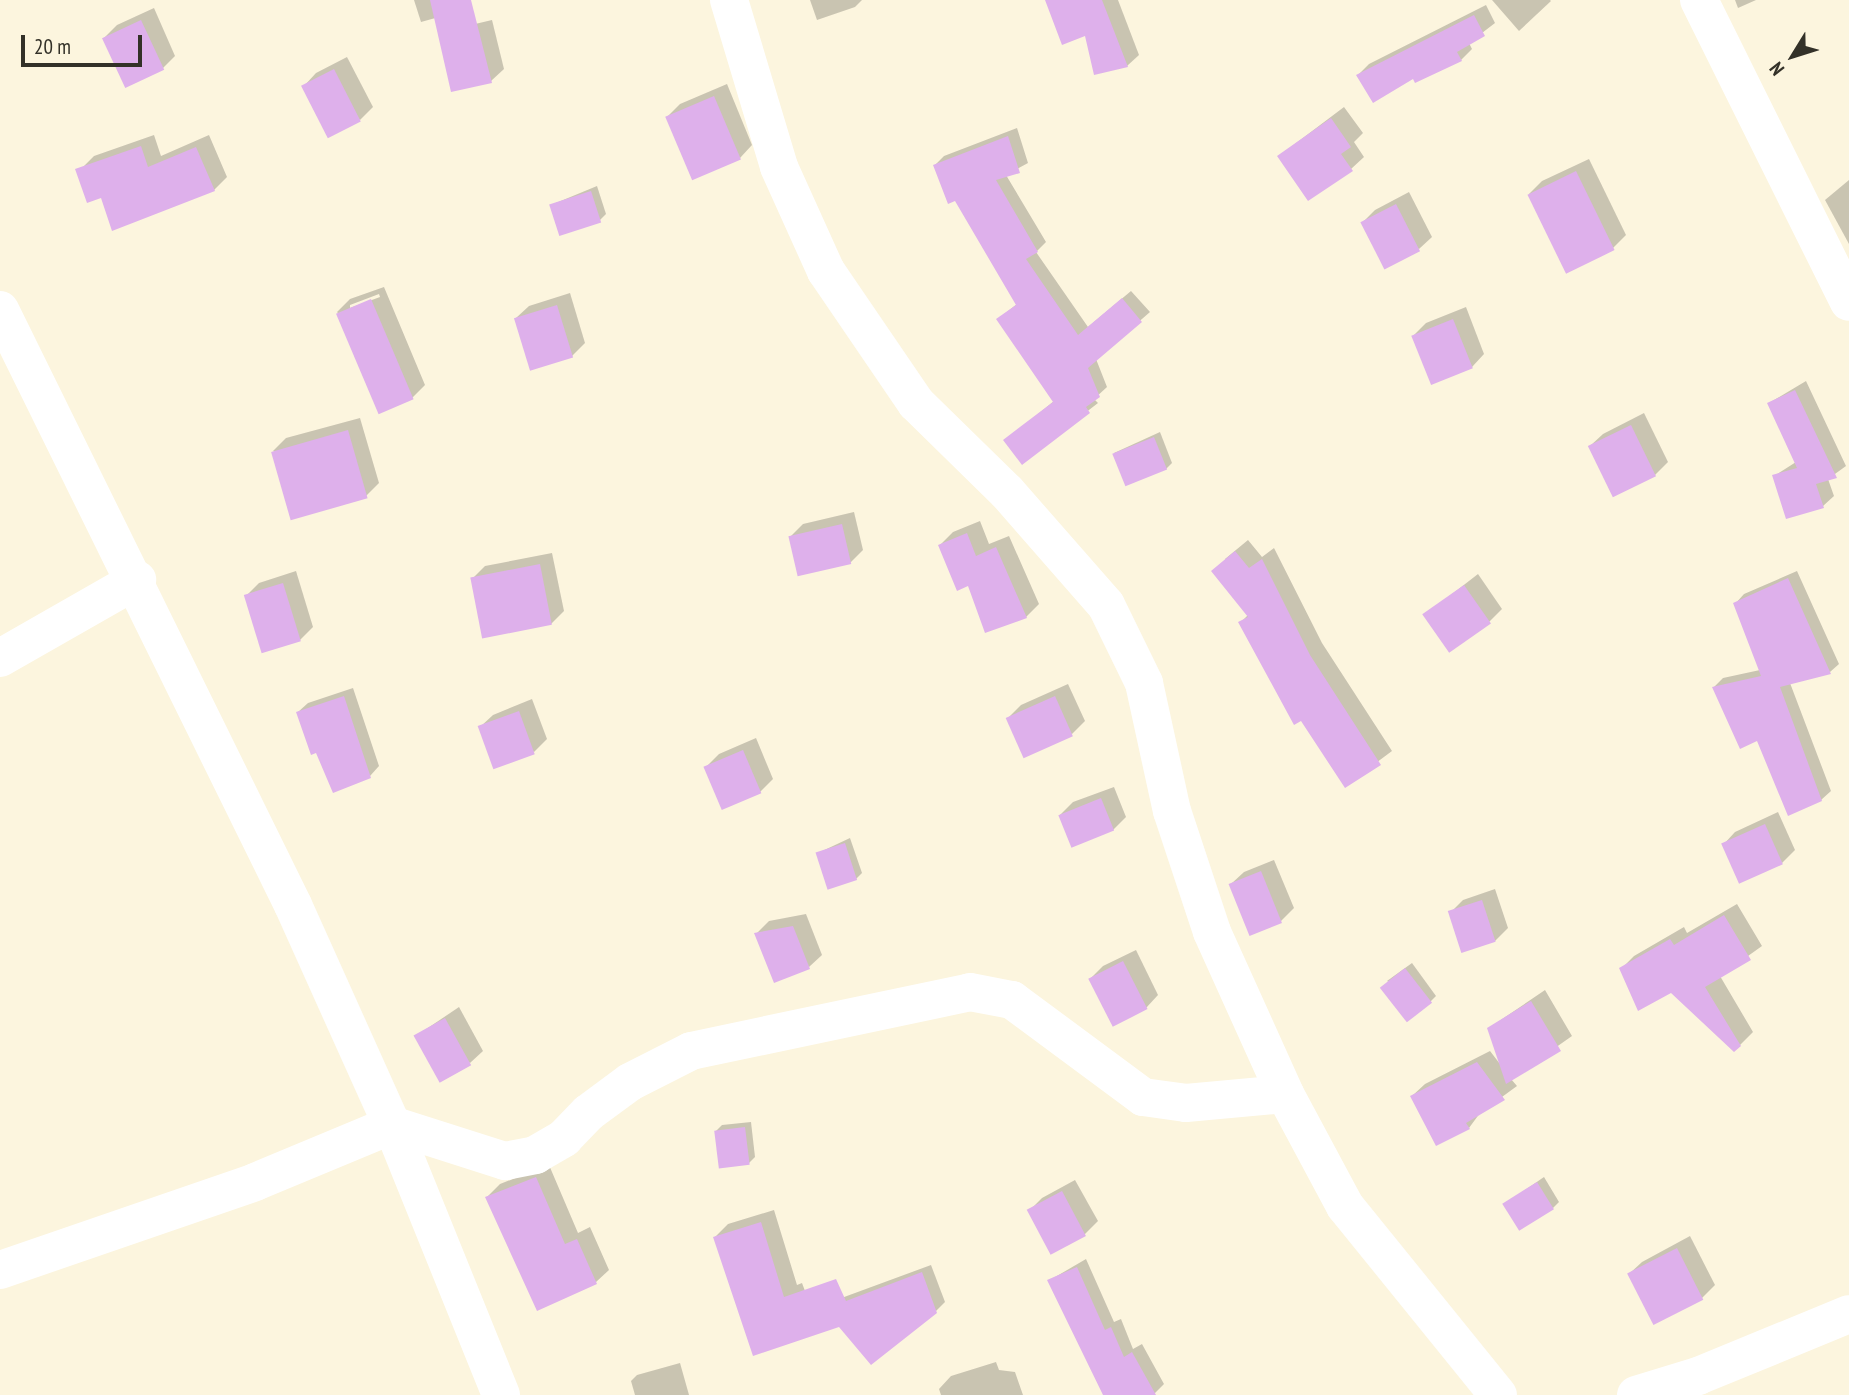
<!DOCTYPE html>
<html>
<head>
<meta charset="utf-8">
<style>
  body { margin:0 }
  #map { position:relative; width:1849px; height:1395px; overflow:hidden; background:#fcf5de; font-family:"PT Sans Narrow",sans-serif }
  div>[style] { position:absolute }
  .shadow>* { inset:0; background:#0003 }
  .building>* { inset:0; background:#deb0eb; transform-origin:0 0 }
  .street>* { height:38px; margin:-19px; padding:0 19px; transform-origin:19px; border-radius:19px; background:#fff }
  span { translate:-50% -50%; white-space:nowrap; text-align:center; line-height:1.15; -webkit-text-stroke:7px #fcf5de; paint-order:stroke }
  .north { position:absolute; left:1758px; top:21px; width:70px; height:70px; -webkit-text-stroke:5px #fcf5de; paint-order:stroke; rotate:232deg; font-size:19px; font-weight:700; line-height:28px; text-align:center; color:#333128 }
  .north::after { content:''; display:block; margin:auto; width:24px; height:32px; background:#333128; clip-path:polygon(50% 0,100% 100%,50% 72%,0 100%) }
  .scale { position:absolute; left:21px; top:35px; width:121px; height:32px; box-sizing:border-box; border:4px solid #333128; border-top:0; padding-left:9px; font-size:21px; line-height:24px; white-space:nowrap; color:#333128; -webkit-text-stroke:5px #fcf5de; paint-order:stroke }
</style>
</head>
<body>
<div id="map">
  <div class="shadow">
    <i style="clip-path:polygon(414px 0,461px 0,457px 12px,421px 22px)"></i>
    <i style="clip-path:polygon(810px 0,862px 0,855px 7px,817px 20px)"></i>
    <i style="clip-path:polygon(1046px 0,1118px 0,1139px 55px,1127px 66px)"></i>
    <i style="clip-path:polygon(1492px 0,1550px 0,1551px 1px,1519px 31px)"></i>
    <i style="clip-path:polygon(1735px 0,1756px 0,1738px 8px)"></i>
    <i style="clip-path:polygon(1486px 5px,1495px 23px,1469px 43px,1472px 49px,1461px 60px,1414px 76px,1358px 75px,1369px 64px)"></i>
    <i style="clip-path:polygon(154px 8px,175px 56px,163px 68px,104px 38px,117px 25px)"></i>
    <i style="clip-path:polygon(492px 20px,504px 69px,491px 81px,454px 29px)"></i>
    <i style="clip-path:polygon(347px 57px,373px 107px,360px 120px,304px 86px,316px 73px)"></i>
    <i style="clip-path:polygon(727px 84px,752px 145px,740px 158px,667px 117px,680px 104px)"></i>
    <i style="clip-path:polygon(1344px 107px,1363px 133px,1354px 142px,1364px 157px,1351px 169px,1279px 156px)"></i>
    <i style="clip-path:polygon(1017px 128px,1028px 163px,1006px 175px,1046px 242px,1036px 252px,1088px 327px,1131px 291px,1150px 312px,1096px 359px,1107px 387px,1094px 399px,1098px 403px,1022px 462px,1006px 440px,1054px 401px,998px 319px,1017px 304px,935px 165px,944px 156px)"></i>
    <i style="clip-path:polygon(154px 135px,161px 156px,209px 135px,227px 177px,214px 190px,102px 196px,81px 169px,94px 156px)"></i>
    <i style="clip-path:polygon(1589px 159px,1626px 235px,1613px 248px,1529px 194px,1542px 181px)"></i>
    <i style="clip-path:polygon(1849px 180px,1849px 244px,1825px 200px)"></i>
    <i style="clip-path:polygon(597px 186px,606px 214px,600px 220px,551px 205px)"></i>
    <i style="clip-path:polygon(1409px 192px,1432px 237px,1419px 249px,1362px 223px,1375px 210px)"></i>
    <i style="clip-path:polygon(evenodd,384px 287px,425px 385px,412px 398px,337px 312px,350px 299px,384px 287px,379px 294px,380px 297px,350px 308px,350px 305px,379px 294px)"></i>
    <i style="clip-path:polygon(570px 293px,585px 343px,572px 356px,516px 318px,529px 306px)"></i>
    <i style="clip-path:polygon(1466px 307px,1484px 354px,1472px 367px,1413px 336px,1426px 323px)"></i>
    <i style="clip-path:polygon(1806px 381px,1846px 466px,1828px 479px,1834px 496px,1823px 506px,1774px 476px,1796px 462px,1769px 403px)"></i>
    <i style="clip-path:polygon(1644px 413px,1668px 462px,1655px 475px,1590px 446px,1603px 434px)"></i>
    <i style="clip-path:polygon(360px 418px,379px 483px,366px 496px,273px 451px,286px 438px)"></i>
    <i style="clip-path:polygon(1160px 432px,1172px 463px,1166px 469px,1114px 453px)"></i>
    <i style="clip-path:polygon(854px 512px,863px 550px,850px 563px,790px 537px,803px 524px)"></i>
    <i style="clip-path:polygon(980px 521px,989px 544px,1009px 536px,1039px 604px,1026px 617px,986px 631px,969px 584px,940px 545px,953px 532px)"></i>
    <i style="clip-path:polygon(1248px 540px,1262px 557px,1274px 548px,1322px 643px,1392px 751px,1345px 786px,1241px 622px,1249px 614px,1225px 559px)"></i>
    <i style="clip-path:polygon(552px 553px,564px 611px,551px 624px,472px 579px,485px 566px)"></i>
    <i style="clip-path:polygon(296px 571px,313px 627px,300px 640px,246px 596px,259px 583px)"></i>
    <i style="clip-path:polygon(1797px 571px,1839px 664px,1830px 672px,1790px 683px,1831px 791px,1821px 800px,1758px 739px,1714px 687px,1723px 678px,1760px 670px,1735px 604px,1744px 594px)"></i>
    <i style="clip-path:polygon(1478px 574px,1502px 609px,1489px 622px,1425px 615px)"></i>
    <i style="clip-path:polygon(1068px 684px,1085px 721px,1072px 734px,1008px 718px,1021px 705px)"></i>
    <i style="clip-path:polygon(353px 688px,379px 766px,370px 776px,298px 712px,308px 703px)"></i>
    <i style="clip-path:polygon(532px 699px,547px 739px,534px 752px,480px 727px,493px 715px)"></i>
    <i style="clip-path:polygon(756px 738px,773px 779px,760px 792px,706px 767px,719px 754px)"></i>
    <i style="clip-path:polygon(1114px 787px,1126px 817px,1113px 830px,1060px 815px,1073px 802px)"></i>
    <i style="clip-path:polygon(1778px 812px,1795px 850px,1782px 863px,1723px 845px,1735px 832px)"></i>
    <i style="clip-path:polygon(850px 838px,862px 873px,856px 879px,818px 853px)"></i>
    <i style="clip-path:polygon(1274px 860px,1294px 908px,1281px 921px,1231px 884px,1244px 872px)"></i>
    <i style="clip-path:polygon(1495px 889px,1508px 928px,1495px 941px,1450px 913px,1463px 900px)"></i>
    <i style="clip-path:polygon(1737px 904px,1762px 946px,1720px 976px,1753px 1032px,1740px 1045px,1671px 991px,1621px 969px,1634px 956px,1684px 927px,1687px 933px)"></i>
    <i style="clip-path:polygon(806px 914px,822px 955px,809px 967px,756px 934px,769px 921px)"></i>
    <i style="clip-path:polygon(1136px 950px,1158px 995px,1146px 1008px,1090px 979px,1103px 966px)"></i>
    <i style="clip-path:polygon(1412px 963px,1436px 996px,1430px 1002px,1387px 981px)"></i>
    <i style="clip-path:polygon(1545px 990px,1572px 1036px,1511px 1079px,1517px 1086px,1480px 1113px,1469px 1128px,1412px 1096px,1425px 1084px,1490px 1051px,1500px 1064px,1489px 1028px)"></i>
    <i style="clip-path:polygon(459px 1007px,483px 1051px,470px 1063px,416px 1036px)"></i>
    <i style="clip-path:polygon(751px 1122px,755px 1157px,749px 1163px,716px 1131px,722px 1125px)"></i>
    <i style="clip-path:polygon(549px 1165px,578px 1233px,590px 1227px,609px 1270px,596px 1282px,537px 1308px,487px 1197px,500px 1184px)"></i>
    <i style="clip-path:polygon(1544px 1177px,1559px 1202px,1553px 1208px,1505px 1204px)"></i>
    <i style="clip-path:polygon(1075px 1180px,1098px 1221px,1085px 1234px,1052px 1252px,1030px 1210px,1042px 1198px)"></i>
    <i style="clip-path:polygon(774px 1210px,797px 1285px,802px 1283px,817px 1323px,804px 1336px,715px 1237px,728px 1224px)"></i>
    <i style="clip-path:polygon(1690px 1236px,1715px 1285px,1702px 1298px,1629px 1274px,1642px 1262px)"></i>
    <i style="clip-path:polygon(1086px 1259px,1114px 1322px,1121px 1319px,1133px 1349px,1142px 1344px,1164px 1384px,1153px 1395px,1106px 1395px,1050px 1280px)"></i>
    <i style="clip-path:polygon(931px 1265px,945px 1302px,936px 1311px,836px 1300px)"></i>
    <i style="clip-path:polygon(996px 1362px,999px 1370px,1015px 1372px,1023px 1395px,941px 1395px,939px 1389px,951px 1376px)"></i>
    <i style="clip-path:polygon(680px 1363px,689px 1395px,635px 1395px,631px 1381px,637px 1375px)"></i>
  </div>
  <div class="building">
    <i style="clip-path:polygon(430px 0,471px 0,492px 83px,451px 92px)"></i>
    <i style="clip-path:polygon(1045px 0,1102px 0,1128px 67px,1094px 75px,1085px 36px,1062px 45px)"></i>
    <i style="clip-path:polygon(1474px 15px,1485px 36px,1457px 52px,1462px 61px,1415px 83px,1413px 79px,1373px 103px,1356px 75px)"></i>
    <i style="left:141px;top:20px;width:55px;height:43px;rotate:65deg"></i>
    <i style="left:334px;top:69px;width:59px;height:37px;rotate:63deg"></i>
    <i style="left:714px;top:96px;width:69px;height:53px;rotate:67deg"></i>
    <i style="clip-path:polygon(1331px 118px,1351px 147px,1341px 154px,1353px 171px,1308px 201px,1277px 156px)"></i>
    <i style="clip-path:polygon(1008px 136px,1020px 173px,996px 180px,1038px 252px,1026px 259px,1078px 335px,1122px 298px,1142px 322px,1088px 368px,1100px 397px,1086px 407px,1090px 413px,1022px 465px,1003px 440px,1053px 402px,996px 319px,1016px 305px,955px 201px,948px 204px,933px 165px)"></i>
    <i style="clip-path:polygon(141px 146px,148px 167px,196px 147px,215px 191px,112px 231px,101px 198px,87px 203px,75px 169px)"></i>
    <i style="left:1576px;top:171px;width:88px;height:54px;rotate:64deg"></i>
    <i style="left:591px;top:191px;width:33px;height:44px;rotate:72deg"></i>
    <i style="left:1396px;top:204px;width:53px;height:40px;rotate:63deg"></i>
    <i style="left:371px;top:299px;width:109px;height:38px;rotate:67deg"></i>
    <i style="left:557px;top:305px;width:55px;height:45px;rotate:73deg"></i>
    <i style="left:1453px;top:319px;width:53px;height:45px;rotate:68deg"></i>
    <i style="clip-path:polygon(1795px 390px,1837px 478px,1816px 484px,1824px 508px,1786px 519px,1772px 475px,1797px 468px,1767px 403px)"></i>
    <i style="left:1631px;top:425px;width:57px;height:48px;rotate:64deg"></i>
    <i style="left:348px;top:430px;width:71px;height:80px;rotate:74deg"></i>
    <i style="left:1154px;top:437px;width:35px;height:45px;rotate:68deg"></i>
    <i style="left:842px;top:524px;width:41px;height:55px;rotate:77deg"></i>
    <i style="clip-path:polygon(967px 533px,976px 556px,996px 547px,1027px 618px,985px 633px,968px 586px,957px 591px,938px 545px)"></i>
    <i style="clip-path:polygon(1235px 551px,1249px 568px,1262px 559px,1310px 655px,1381px 765px,1345px 788px,1301px 721px,1294px 725px,1238px 622px,1248px 617px,1211px 571px)"></i>
    <i style="left:540px;top:564px;width:62px;height:71px;rotate:79deg"></i>
    <i style="clip-path:polygon(1788px 578px,1831px 674px,1780px 687px,1822px 801px,1788px 816px,1757px 741px,1740px 749px,1712px 687px,1761px 676px,1733px 603px)"></i>
    <i style="left:283px;top:583px;width:61px;height:41px;rotate:73deg"></i>
    <i style="left:1464px;top:585px;width:47px;height:51px;rotate:55deg"></i>
    <i style="clip-path:polygon(344px 696px,371px 778px,333px 793px,316px 753px,311px 755px,296px 712px)"></i>
    <i style="left:1055px;top:696px;width:44px;height:54px;rotate:66deg"></i>
    <i style="left:519px;top:711px;width:46px;height:44px;rotate:70deg"></i>
    <i style="left:743px;top:750px;width:47px;height:43px;rotate:67deg"></i>
    <i style="left:1101px;top:798px;width:35px;height:46px;rotate:68deg"></i>
    <i style="left:1765px;top:824px;width:44px;height:48px;rotate:66deg"></i>
    <i style="left:845px;top:843px;width:39px;height:31px;rotate:72deg"></i>
    <i style="left:1261px;top:871px;width:56px;height:35px;rotate:68deg"></i>
    <i style="left:1482px;top:900px;width:44px;height:36px;rotate:72deg"></i>
    <i style="clip-path:polygon(1724px 915px,1751px 960px,1705px 987px,1741px 1046px,1734px 1052px,1671px 993px,1638px 1011px,1619px 968px,1670px 939px,1674px 945px)"></i>
    <i style="clip-path:polygon(793px 926px,810px 969px,774px 983px,754px 933px)"></i>
    <i style="left:1123px;top:961px;width:54px;height:39px;rotate:63deg"></i>
    <i style="left:1405px;top:968px;width:44px;height:32px;rotate:52deg"></i>
    <i style="clip-path:polygon(1531px 1001px,1561px 1051px,1506px 1084px,1487px 1028px)"></i>
    <i style="left:445px;top:1018px;width:54px;height:36px;rotate:61deg"></i>
    <i style="clip-path:polygon(1477px 1062px,1505px 1100px,1466px 1123px,1470px 1129px,1436px 1146px,1410px 1096px)"></i>
    <i style="left:745px;top:1127px;width:38px;height:31px;rotate:83deg"></i>
    <i style="clip-path:polygon(536px 1177px,565px 1244px,577px 1239px,597px 1284px,537px 1311px,485px 1197px)"></i>
    <i style="left:1537px;top:1182px;width:32px;height:41px;rotate:58deg"></i>
    <i style="left:1062px;top:1191px;width:51px;height:40px;rotate:62deg"></i>
    <i style="clip-path:polygon(761px 1222px,784px 1297px,836px 1279px,846px 1301px,922px 1272px,937px 1313px,871px 1365px,839px 1327px,753px 1356px,713px 1237px)"></i>
    <i style="left:1677px;top:1248px;width:58px;height:56px;rotate:63deg"></i>
    <i style="clip-path:polygon(1077px 1267px,1105px 1330px,1111px 1327px,1124px 1357px,1132px 1352px,1156px 1395px,1103px 1395px,1047px 1280px)"></i>
  </div>
  <div class="street">
    <i style="left:729px;top:0;width:174px;rotate:73.3deg"></i>
    <i style="left:779px;top:167px;width:114px;rotate:65.7deg"></i>
    <i style="left:826px;top:271px;width:160px;rotate:55.7deg"></i>
    <i style="left:916px;top:403px;width:127px;rotate:44.4deg"></i>
    <i style="left:1007px;top:492px;width:150px;rotate:48.8deg"></i>
    <i style="left:1106px;top:605px;width:87px;rotate:64deg"></i>
    <i style="left:1144px;top:683px;width:131px;rotate:77.7deg"></i>
    <i style="left:1172px;top:811px;width:127px;rotate:71.7deg"></i>
    <i style="left:1212px;top:932px;width:178px;rotate:65.7deg"></i>
    <i style="left:1285px;top:1094px;width:127px;rotate:61.8deg"></i>
    <i style="left:1345px;top:1206px;width:243px;rotate:51deg"></i>
    <i style="left:1699px;top:0;width:337px;rotate:63.6deg"></i>
    <i style="left:0;top:310px;width:663px;rotate:63.78deg"></i>
    <i style="left:293px;top:905px;width:241px;rotate:65.8deg"></i>
    <i style="left:392px;top:1125px;width:291px;rotate:68deg"></i>
    <i style="left:0;top:658px;width:158px;rotate:-29.7deg"></i>
    <i style="left:0;top:1270px;width:270px;rotate:-19deg"></i>
    <i style="left:255px;top:1182px;width:148px;rotate:-22.6deg"></i>
    <i style="left:392px;top:1125px;width:119px;rotate:17.7deg"></i>
    <i style="left:505px;top:1161px;width:31px;rotate:-11deg"></i>
    <i style="left:535px;top:1155px;width:34px;rotate:-30deg"></i>
    <i style="left:564px;top:1138px;width:35px;rotate:-46deg"></i>
    <i style="left:588px;top:1113px;width:52px;rotate:-36.4deg"></i>
    <i style="left:630px;top:1082px;width:68px;rotate:-26.9deg"></i>
    <i style="left:691px;top:1051px;width:285px;rotate:-11.9deg"></i>
    <i style="left:970px;top:992px;width:43px;rotate:10.8deg"></i>
    <i style="left:1012px;top:1000px;width:163px;rotate:36.5deg"></i>
    <i style="left:1143px;top:1097px;width:43px;rotate:7.9deg"></i>
    <i style="left:1186px;top:1103px;width:99px;rotate:-5.2deg"></i>
    <i style="left:1636px;top:1395px;width:65px;rotate:-17deg"></i>
    <i style="left:1698px;top:1376px;width:163px;rotate:-22.3deg"></i>
  </div>
  <div class="north">N</div>
  <div class="scale">20 m</div>
</div>
</body>
</html>
